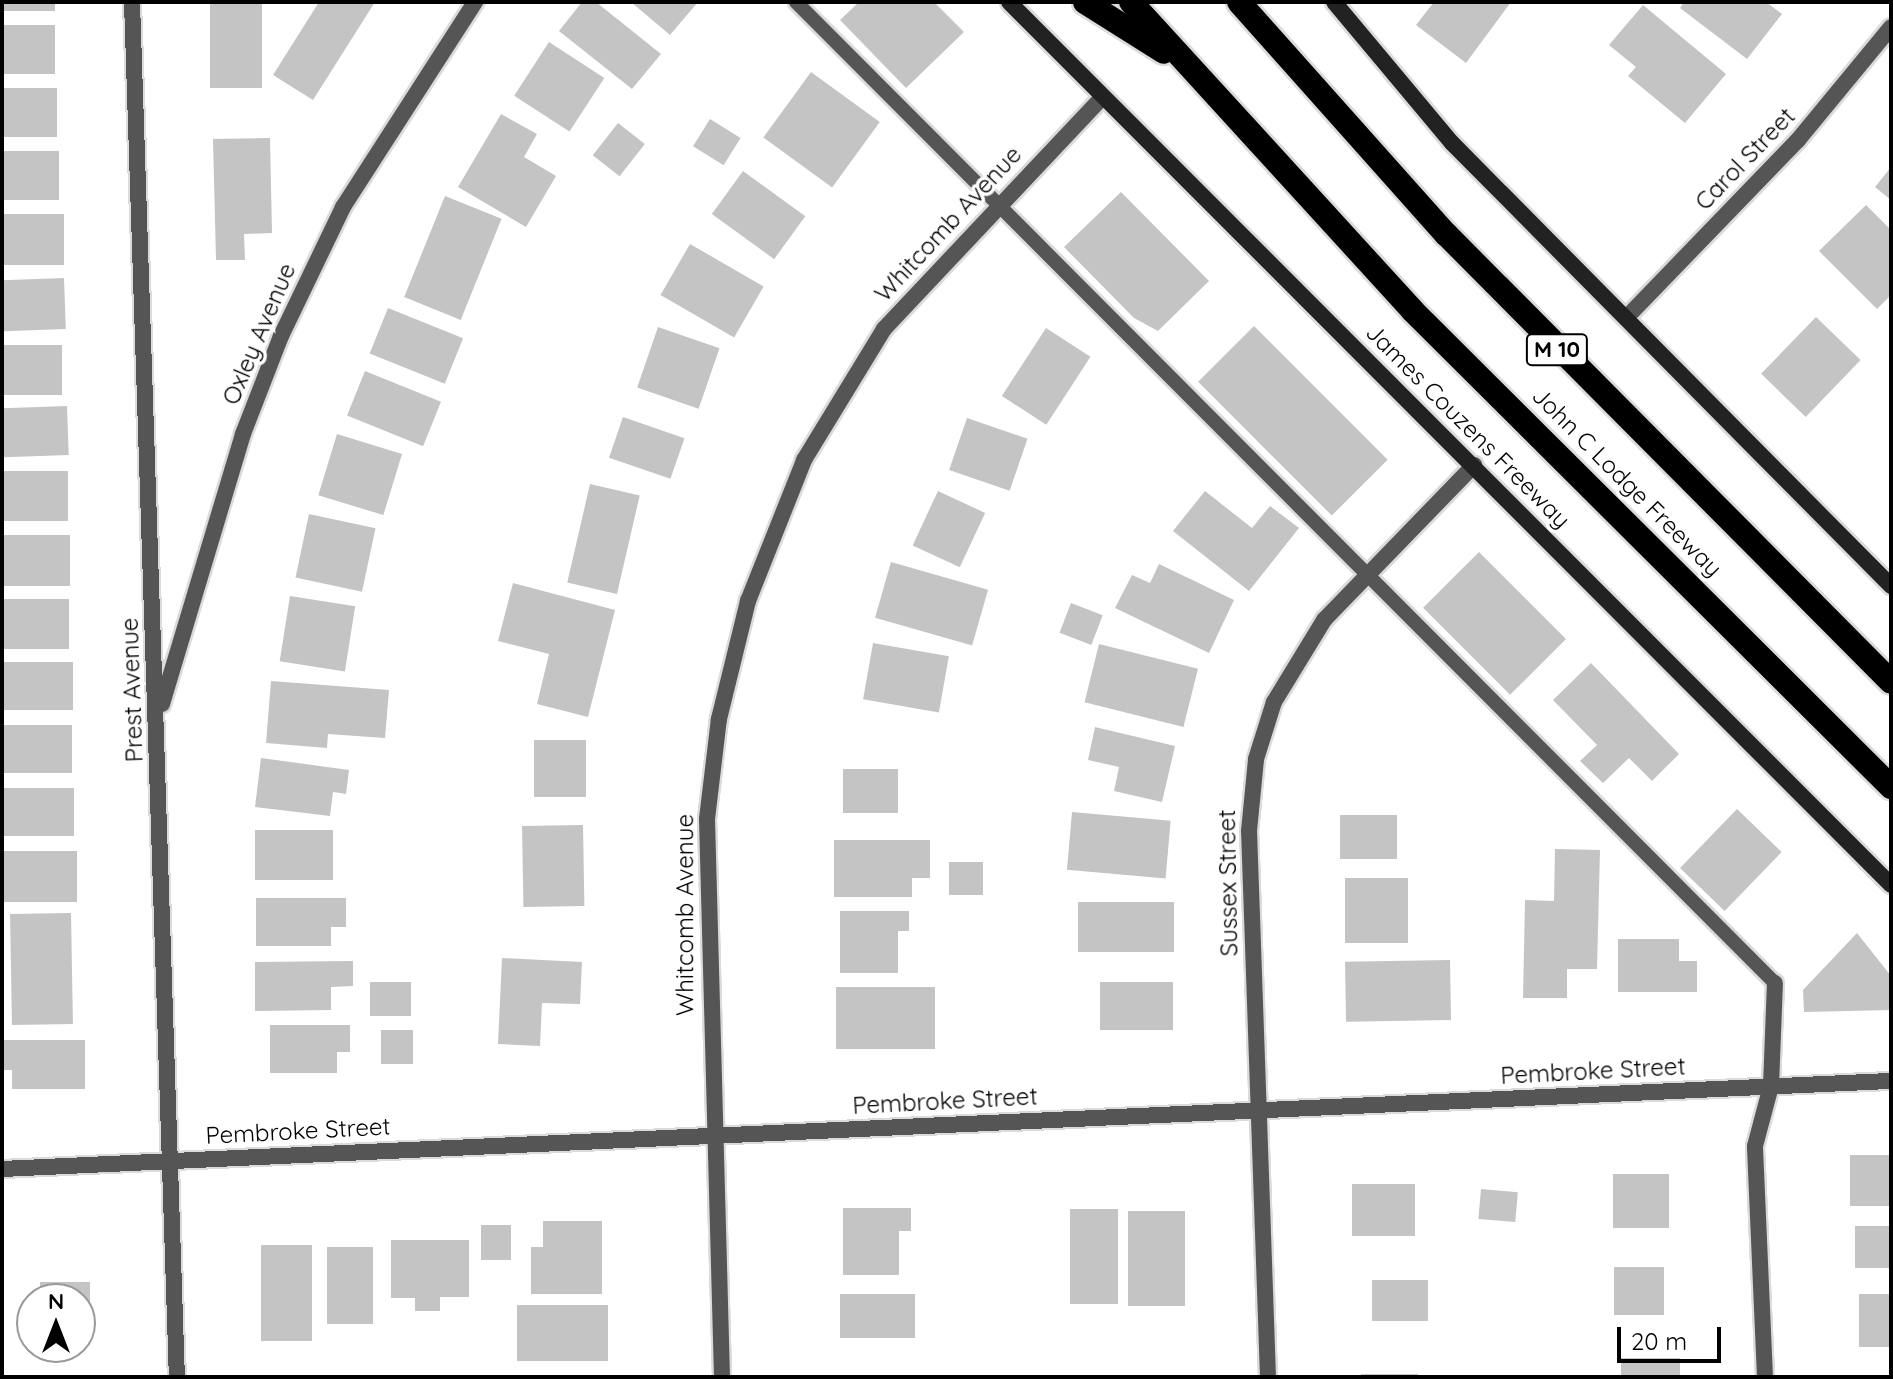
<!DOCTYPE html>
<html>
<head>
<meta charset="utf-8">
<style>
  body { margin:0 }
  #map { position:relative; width:1893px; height:1379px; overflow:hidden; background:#fff; font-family:Quicksand,sans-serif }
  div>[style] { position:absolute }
  .building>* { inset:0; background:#c4c4c4; transform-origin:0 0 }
  .roads { filter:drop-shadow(2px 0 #dbdbdb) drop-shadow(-2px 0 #dbdbdb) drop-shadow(0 2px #dbdbdb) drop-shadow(0 -2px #dbdbdb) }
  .service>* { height:14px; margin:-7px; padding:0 7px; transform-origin:7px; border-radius:7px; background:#555 }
  .minor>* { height:16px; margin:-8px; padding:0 8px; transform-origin:8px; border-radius:8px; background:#555 }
  .tertiary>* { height:16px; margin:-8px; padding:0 8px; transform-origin:8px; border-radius:8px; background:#555 }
  .secondary>* { height:16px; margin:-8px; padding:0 8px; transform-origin:8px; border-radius:8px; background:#222 }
  .motorway>* { height:24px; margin:-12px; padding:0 12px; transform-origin:12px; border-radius:12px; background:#000 }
  span { translate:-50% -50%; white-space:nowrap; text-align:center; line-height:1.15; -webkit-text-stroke:7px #fff; paint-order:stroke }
  .shield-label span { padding:2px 6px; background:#fff; border:2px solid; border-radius:6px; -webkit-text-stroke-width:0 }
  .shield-label { font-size:22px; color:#000; font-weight:700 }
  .street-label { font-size:24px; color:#000 }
  .frame { position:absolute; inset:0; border:4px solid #000; pointer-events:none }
  .north { position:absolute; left:16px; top:1283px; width:80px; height:80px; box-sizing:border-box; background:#fff; border:2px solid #999; border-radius:50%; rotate:0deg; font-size:22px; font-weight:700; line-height:32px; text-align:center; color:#000 }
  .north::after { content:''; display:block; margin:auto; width:28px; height:36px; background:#000; clip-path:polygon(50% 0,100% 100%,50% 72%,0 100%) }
  .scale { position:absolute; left:1617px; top:1327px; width:104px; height:36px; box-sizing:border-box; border:4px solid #000; border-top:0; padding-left:10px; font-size:24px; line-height:28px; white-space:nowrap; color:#000; -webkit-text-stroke:6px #fff; paint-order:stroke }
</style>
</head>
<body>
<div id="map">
  <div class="building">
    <i style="left:2px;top:2px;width:53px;height:9px"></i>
    <i style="left:210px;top:2px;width:52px;height:86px"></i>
    <i style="clip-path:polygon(319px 2px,375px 2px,313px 100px,273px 75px)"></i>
    <i style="clip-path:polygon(582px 2px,596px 2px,661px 54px,632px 89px,559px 31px)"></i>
    <i style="clip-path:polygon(631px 2px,698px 2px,670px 35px)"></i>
    <i style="clip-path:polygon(859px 2px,934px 2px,964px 32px,906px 88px,840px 20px)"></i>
    <i style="clip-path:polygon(1434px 2px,1511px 2px,1466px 63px,1416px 25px)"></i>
    <i style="clip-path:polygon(1684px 2px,1766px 2px,1782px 14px,1747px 59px,1680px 8px)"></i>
    <i style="clip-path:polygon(1643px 5px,1726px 74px,1685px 123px,1628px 76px,1636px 67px,1609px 45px)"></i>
    <i style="left:2px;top:25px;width:53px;height:49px"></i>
    <i style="left:549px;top:42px;width:66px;height:64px;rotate:33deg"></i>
    <i style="left:811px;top:72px;width:85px;height:81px;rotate:36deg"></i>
    <i style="left:2px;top:88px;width:55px;height:49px"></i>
    <i style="clip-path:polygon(501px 114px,537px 134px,524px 157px,556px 176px,526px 227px,458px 187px)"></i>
    <i style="left:710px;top:119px;width:36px;height:32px;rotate:32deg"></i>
    <i style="left:618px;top:123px;width:34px;height:41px;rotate:38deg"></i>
    <i style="clip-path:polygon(270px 138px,272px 233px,244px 234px,245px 260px,216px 260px,213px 139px)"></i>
    <i style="left:2px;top:151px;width:57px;height:49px"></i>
    <i style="clip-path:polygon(1891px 167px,1891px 200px,1875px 187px)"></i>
    <i style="left:743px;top:171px;width:77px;height:53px;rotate:36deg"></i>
    <i style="clip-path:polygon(1121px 192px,1209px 281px,1158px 331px,1134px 318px,1064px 247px)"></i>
    <i style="left:445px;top:196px;width:61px;height:109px;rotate:22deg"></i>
    <i style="clip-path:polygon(1866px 205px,1891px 230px,1891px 295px,1877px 309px,1819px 251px)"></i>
    <i style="left:2px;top:214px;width:62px;height:51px"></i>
    <i style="left:690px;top:244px;width:85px;height:59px;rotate:30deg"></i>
    <i style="left:64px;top:278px;width:51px;height:62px;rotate:88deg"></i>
    <i style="left:388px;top:308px;width:81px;height:49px;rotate:22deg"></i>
    <i style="left:1816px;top:317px;width:62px;height:79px;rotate:44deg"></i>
    <i style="left:1254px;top:326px;width:189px;height:79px;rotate:45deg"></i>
    <i style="left:658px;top:327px;width:65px;height:64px;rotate:19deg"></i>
    <i style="left:1046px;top:328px;width:53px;height:81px;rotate:33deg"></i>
    <i style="left:2px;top:345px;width:60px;height:50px"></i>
    <i style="left:365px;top:371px;width:82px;height:48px;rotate:22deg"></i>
    <i style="left:67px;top:406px;width:49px;height:65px;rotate:88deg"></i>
    <i style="left:623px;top:417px;width:65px;height:43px;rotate:19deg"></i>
    <i style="left:967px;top:418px;width:64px;height:55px;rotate:19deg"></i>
    <i style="left:337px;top:434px;width:68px;height:64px;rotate:17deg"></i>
    <i style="left:68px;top:471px;width:50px;height:66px;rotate:90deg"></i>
    <i style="left:590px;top:484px;width:51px;height:101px;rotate:13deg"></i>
    <i style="left:938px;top:491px;width:52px;height:60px;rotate:25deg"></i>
    <i style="clip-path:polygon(1205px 491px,1252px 528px,1270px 506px,1299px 528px,1249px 591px,1173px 531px)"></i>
    <i style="left:309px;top:514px;width:68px;height:65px;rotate:12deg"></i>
    <i style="left:2px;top:535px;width:68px;height:51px"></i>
    <i style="left:1479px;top:552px;width:123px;height:79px;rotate:45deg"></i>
    <i style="left:891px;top:562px;width:101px;height:58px;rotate:16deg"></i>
    <i style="clip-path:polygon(1159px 564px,1234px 600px,1209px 653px,1115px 608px,1132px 575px,1150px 583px)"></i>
    <i style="clip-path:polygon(513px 583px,615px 610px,588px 717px,537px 704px,549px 654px,498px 641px)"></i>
    <i style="left:290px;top:596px;width:66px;height:66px;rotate:9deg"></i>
    <i style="left:2px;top:599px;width:67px;height:50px"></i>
    <i style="left:1071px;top:603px;width:34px;height:32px;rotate:21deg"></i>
    <i style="left:873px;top:643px;width:77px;height:57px;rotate:10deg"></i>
    <i style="left:1099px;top:644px;width:102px;height:60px;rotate:14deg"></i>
    <i style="left:2px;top:662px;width:71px;height:48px"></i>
    <i style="clip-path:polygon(1591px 663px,1679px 754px,1652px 781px,1629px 758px,1603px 783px,1580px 761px,1597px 745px,1553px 700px)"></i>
    <i style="clip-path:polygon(271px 681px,389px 690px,385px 738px,328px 734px,327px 748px,266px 743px)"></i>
    <i style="left:2px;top:725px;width:70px;height:48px"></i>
    <i style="clip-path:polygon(1095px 727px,1175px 746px,1162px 802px,1114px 791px,1119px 767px,1088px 760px)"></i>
    <i style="left:534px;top:740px;width:52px;height:57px"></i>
    <i style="clip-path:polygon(261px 758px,349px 770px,346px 794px,333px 792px,330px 816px,255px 807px)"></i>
    <i style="left:843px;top:769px;width:55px;height:44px"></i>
    <i style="left:74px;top:788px;width:48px;height:71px;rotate:90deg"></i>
    <i style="left:1737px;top:809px;width:62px;height:82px;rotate:44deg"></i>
    <i style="left:1072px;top:812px;width:99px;height:58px;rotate:5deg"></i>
    <i style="left:1340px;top:815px;width:57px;height:44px"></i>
    <i style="left:583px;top:825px;width:81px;height:61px;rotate:89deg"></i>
    <i style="left:255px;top:830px;width:78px;height:50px"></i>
    <i style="clip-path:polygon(834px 840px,930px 840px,930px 878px,912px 878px,912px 897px,834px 897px)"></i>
    <i style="clip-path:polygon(1555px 849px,1600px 850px,1597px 969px,1567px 969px,1567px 998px,1523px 998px,1525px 900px,1554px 901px)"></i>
    <i style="left:3px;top:851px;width:74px;height:51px"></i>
    <i style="left:949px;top:862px;width:34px;height:33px"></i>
    <i style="left:1345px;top:878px;width:63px;height:65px"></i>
    <i style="clip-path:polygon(256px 898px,346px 898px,346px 927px,331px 927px,331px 946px,256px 946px)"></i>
    <i style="left:1078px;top:902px;width:96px;height:50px"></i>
    <i style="clip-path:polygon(840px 911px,909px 911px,909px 931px,898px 931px,898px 973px,840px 973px)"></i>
    <i style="left:71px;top:913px;width:111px;height:61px;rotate:89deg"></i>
    <i style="clip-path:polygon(1857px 933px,1891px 976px,1891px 1010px,1804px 1012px,1803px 990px)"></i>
    <i style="clip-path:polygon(1618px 939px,1679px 939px,1679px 961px,1697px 961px,1697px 992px,1618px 992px)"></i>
    <i style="clip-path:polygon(502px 958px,582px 962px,580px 1004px,542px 1003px,540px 1046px,498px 1044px)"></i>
    <i style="left:1450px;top:960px;width:60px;height:105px;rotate:89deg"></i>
    <i style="clip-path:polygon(353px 961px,353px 986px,331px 987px,331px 1010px,255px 1011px,255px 962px)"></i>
    <i style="left:370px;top:982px;width:41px;height:34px"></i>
    <i style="left:1100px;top:982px;width:73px;height:48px"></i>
    <i style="left:836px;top:987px;width:99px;height:62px"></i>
    <i style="clip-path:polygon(270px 1025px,350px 1025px,350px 1052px,337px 1052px,337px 1073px,270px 1073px)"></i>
    <i style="left:381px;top:1030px;width:32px;height:34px"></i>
    <i style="clip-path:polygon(2px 1040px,85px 1040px,85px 1089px,12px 1089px,12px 1070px,2px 1070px)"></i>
    <i style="left:1850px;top:1155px;width:41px;height:51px"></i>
    <i style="left:1613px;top:1174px;width:56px;height:54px"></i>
    <i style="left:1352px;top:1184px;width:63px;height:52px"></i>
    <i style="left:1481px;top:1189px;width:37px;height:30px;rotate:5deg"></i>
    <i style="clip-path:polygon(843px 1208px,911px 1208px,911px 1231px,899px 1231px,899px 1275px,843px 1275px)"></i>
    <i style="left:1070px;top:1209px;width:48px;height:95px"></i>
    <i style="left:1128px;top:1211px;width:57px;height:95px"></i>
    <i style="clip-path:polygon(543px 1221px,602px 1221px,602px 1294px,531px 1294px,531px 1247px,543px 1247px)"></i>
    <i style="left:481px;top:1225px;width:30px;height:35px"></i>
    <i style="left:1855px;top:1226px;width:36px;height:42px"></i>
    <i style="clip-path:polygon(391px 1240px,469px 1240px,469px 1297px,440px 1297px,440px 1311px,415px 1311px,415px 1298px,391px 1298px)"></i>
    <i style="left:261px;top:1245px;width:51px;height:96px"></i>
    <i style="left:327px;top:1247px;width:46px;height:77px"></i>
    <i style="left:1614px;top:1267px;width:50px;height:48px"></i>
    <i style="left:1372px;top:1280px;width:56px;height:41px"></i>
    <i style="clip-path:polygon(40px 1282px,90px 1282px,90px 1341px,80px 1341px,80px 1299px,40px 1299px)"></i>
    <i style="left:840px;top:1294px;width:75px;height:44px"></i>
    <i style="left:1859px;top:1294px;width:32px;height:53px"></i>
    <i style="left:517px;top:1305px;width:91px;height:56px"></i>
    <i style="left:1621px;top:1358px;width:59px;height:19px"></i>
    <i style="left:1361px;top:1374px;width:57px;height:3px"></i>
  </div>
  <div class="roads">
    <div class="service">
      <i style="left:796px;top:2px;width:1386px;rotate:45.06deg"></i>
    </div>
    <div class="minor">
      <i style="left:132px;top:2px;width:1376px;rotate:88.13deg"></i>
      <i style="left:1626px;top:318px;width:248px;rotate:-46deg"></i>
      <i style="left:1798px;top:140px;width:146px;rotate:-50.5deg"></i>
      <i style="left:162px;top:704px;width:282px;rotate:-73.3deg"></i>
      <i style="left:243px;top:434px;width:105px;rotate:-68.8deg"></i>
      <i style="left:281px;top:336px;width:143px;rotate:-64.3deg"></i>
      <i style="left:343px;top:207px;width:244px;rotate:-57.2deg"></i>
      <i style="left:722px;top:1377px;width:558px;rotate:-91.54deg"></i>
      <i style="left:707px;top:819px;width:101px;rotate:-83.2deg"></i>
      <i style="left:719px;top:719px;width:122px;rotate:-76.2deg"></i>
      <i style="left:748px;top:601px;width:152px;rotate:-68.3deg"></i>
      <i style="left:804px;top:460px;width:153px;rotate:-58.6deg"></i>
      <i style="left:884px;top:329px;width:319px;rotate:-46.7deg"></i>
      <i style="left:1268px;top:1377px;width:546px;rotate:-91.99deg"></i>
      <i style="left:1249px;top:831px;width:72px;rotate:-84.4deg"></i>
      <i style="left:1256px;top:759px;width:60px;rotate:-72.5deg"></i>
      <i style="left:1274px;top:702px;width:96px;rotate:-58.6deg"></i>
      <i style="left:1324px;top:620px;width:216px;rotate:-45.9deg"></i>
      <i style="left:1765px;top:1377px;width:231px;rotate:-92.5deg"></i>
      <i style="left:1755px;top:1146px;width:62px;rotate:-75.1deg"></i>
      <i style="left:1771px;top:1086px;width:103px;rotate:-87.8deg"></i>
    </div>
    <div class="tertiary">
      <i style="left:2px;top:1169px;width:1891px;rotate:-2.67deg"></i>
    </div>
    <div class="secondary">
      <i style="left:1009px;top:2px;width:1248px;rotate:45.03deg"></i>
      <i style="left:1334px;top:2px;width:184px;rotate:50.1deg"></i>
      <i style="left:1452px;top:143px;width:624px;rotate:45.26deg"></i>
    </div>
    <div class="motorway">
      <i style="left:1085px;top:2px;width:93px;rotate:32.3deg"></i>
      <i style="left:1131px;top:2px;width:418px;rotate:47.6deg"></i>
      <i style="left:1413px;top:311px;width:675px;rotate:44.88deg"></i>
      <i style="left:1239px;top:2px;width:311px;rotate:48.3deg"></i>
      <i style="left:1446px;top:234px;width:631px;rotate:45.19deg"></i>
    </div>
  </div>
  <div class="shield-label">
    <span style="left:1557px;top:350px">M 10</span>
  </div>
  <div class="street-label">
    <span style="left:1745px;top:159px;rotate:-46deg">Carol Street</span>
    <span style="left:948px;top:224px;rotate:-47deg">Whitcomb Avenue</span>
    <span style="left:259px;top:334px;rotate:-67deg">Oxley Avenue</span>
    <span style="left:1468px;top:426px;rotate:45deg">James Couzens Freeway</span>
    <span style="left:1627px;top:482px;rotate:45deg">John C Lodge Freeway</span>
    <span style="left:132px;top:690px;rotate:-92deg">Prest Avenue</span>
    <span style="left:1228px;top:883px;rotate:-91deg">Sussex Street</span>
    <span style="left:685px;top:915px;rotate:-90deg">Whitcomb Avenue</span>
    <span style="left:1593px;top:1071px;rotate:-3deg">Pembroke Street</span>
    <span style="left:945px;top:1101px;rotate:-3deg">Pembroke Street</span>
    <span style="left:298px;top:1131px;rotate:-3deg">Pembroke Street</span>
  </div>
  <div class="frame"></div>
  <div class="north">N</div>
  <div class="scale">20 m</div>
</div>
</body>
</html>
